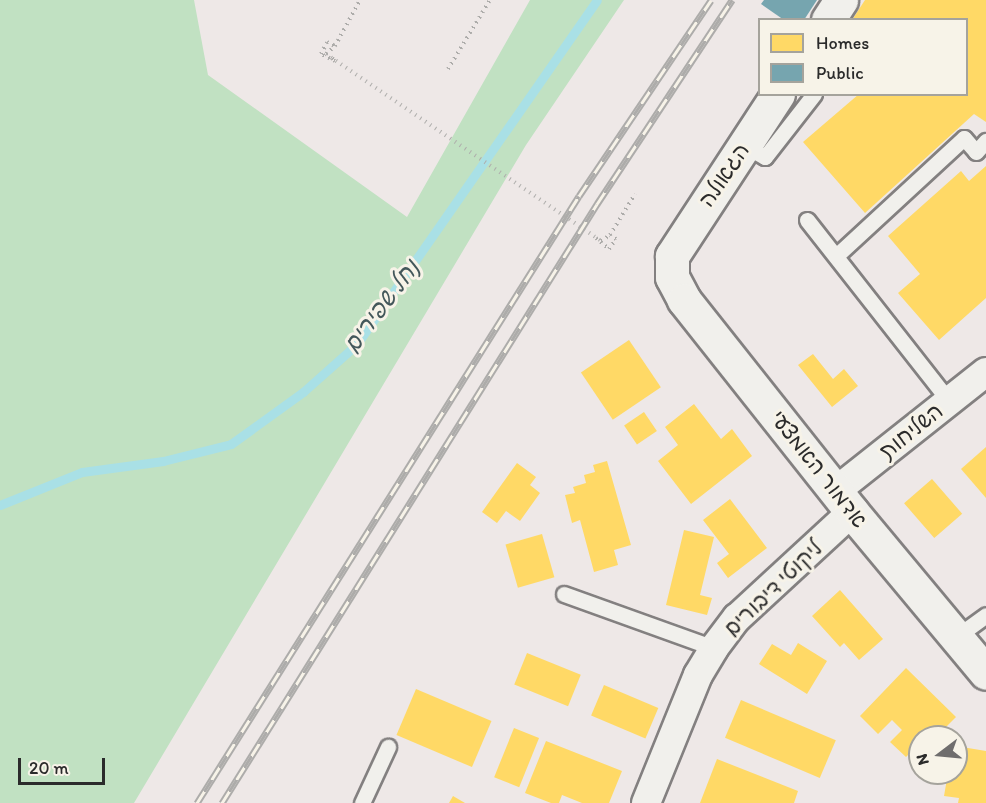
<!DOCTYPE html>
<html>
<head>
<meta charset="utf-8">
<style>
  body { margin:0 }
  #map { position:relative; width:986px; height:803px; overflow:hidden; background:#eee8e7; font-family:Itim,"Playpen Sans Hebrew",sans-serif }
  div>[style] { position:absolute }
  .green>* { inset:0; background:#c1e1c2 }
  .homes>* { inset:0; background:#ffd966; transform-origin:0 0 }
  .public>* { inset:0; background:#76a5af }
  .stream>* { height:9px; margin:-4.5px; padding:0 4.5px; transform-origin:4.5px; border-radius:4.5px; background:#a9e0e6 }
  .path>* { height:4px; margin-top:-2px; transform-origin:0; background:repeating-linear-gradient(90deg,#adacaa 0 1.5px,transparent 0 6px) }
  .roads { filter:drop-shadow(2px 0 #838080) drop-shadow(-2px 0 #838080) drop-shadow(0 2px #838080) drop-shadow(0 -2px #838080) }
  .service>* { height:15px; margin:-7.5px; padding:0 7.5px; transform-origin:7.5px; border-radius:7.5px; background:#f1f0ec }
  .minor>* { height:28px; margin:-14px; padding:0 14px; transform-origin:14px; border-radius:14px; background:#f1f0ec }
  .secondary>* { height:33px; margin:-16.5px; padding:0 16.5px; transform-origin:16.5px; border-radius:16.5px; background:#f1f0ec }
  .rail>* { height:7px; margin-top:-3.5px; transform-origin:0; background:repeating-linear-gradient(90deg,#f7f3e8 0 14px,#adacaa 0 28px); box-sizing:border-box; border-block:2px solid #adacaa }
  .path-bridge>* { height:4px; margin-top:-2px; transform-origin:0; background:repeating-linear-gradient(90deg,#adacaa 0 1.5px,transparent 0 6px) }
  span { translate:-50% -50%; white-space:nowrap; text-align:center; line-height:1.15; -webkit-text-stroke:6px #f7f3e8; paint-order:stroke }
  .street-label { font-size:22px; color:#2b2b2b }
  .water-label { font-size:24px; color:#43575a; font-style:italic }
  .legend { position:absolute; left:758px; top:18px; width:210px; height:78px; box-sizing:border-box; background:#f7f3e8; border:2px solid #a5a39c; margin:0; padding:8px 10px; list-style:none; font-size:18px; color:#2b2b2b }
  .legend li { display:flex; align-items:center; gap:12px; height:30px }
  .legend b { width:30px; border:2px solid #a5a39c }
  .north { position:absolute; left:908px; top:725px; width:60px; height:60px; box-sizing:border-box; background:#f7f3e8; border:2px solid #a5a39c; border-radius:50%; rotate:254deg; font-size:16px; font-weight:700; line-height:24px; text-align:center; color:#2b2b2b }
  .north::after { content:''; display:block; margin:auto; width:21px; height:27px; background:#6f6d6d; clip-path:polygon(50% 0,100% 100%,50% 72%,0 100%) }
  .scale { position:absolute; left:18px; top:758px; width:87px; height:27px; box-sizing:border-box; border:3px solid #2b2b2b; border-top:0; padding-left:8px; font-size:18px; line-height:21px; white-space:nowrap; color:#2b2b2b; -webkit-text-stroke:4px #f7f3e8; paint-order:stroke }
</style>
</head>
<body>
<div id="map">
  <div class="green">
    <i style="clip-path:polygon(0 0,194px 0,208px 75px,407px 217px,530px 0,624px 0,526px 145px,134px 803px,0 803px)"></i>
  </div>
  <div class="homes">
    <i style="clip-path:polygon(865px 0,986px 0,986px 122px,974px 114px,865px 213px,803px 142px,859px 94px,966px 94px,966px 20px,852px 20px)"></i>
    <i style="clip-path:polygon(986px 166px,986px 298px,939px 340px,898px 293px,920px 274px,888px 236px,961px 171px,969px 181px)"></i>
    <i style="left:629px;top:340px;width:57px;height:58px;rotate:56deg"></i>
    <i style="clip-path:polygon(813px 354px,833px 379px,844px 369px,858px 386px,832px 407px,798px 365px)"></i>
    <i style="clip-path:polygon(694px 404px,721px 439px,732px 429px,752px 456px,691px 504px,658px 461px,678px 445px,665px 427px)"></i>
    <i style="left:644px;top:412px;width:23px;height:24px;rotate:56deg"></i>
    <i style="clip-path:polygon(986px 447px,986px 498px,961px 469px)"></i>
    <i style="clip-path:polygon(607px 461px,631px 545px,614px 550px,618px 565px,594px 572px,580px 520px,572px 523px,565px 495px,575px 493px,573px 487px,586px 483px,584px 475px,595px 472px,593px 465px)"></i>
    <i style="clip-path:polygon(517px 463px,536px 477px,530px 485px,540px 493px,520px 521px,506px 511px,497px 523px,482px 512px)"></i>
    <i style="left:932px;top:479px;width:46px;height:37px;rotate:49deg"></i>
    <i style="clip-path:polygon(730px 499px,767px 548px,728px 578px,717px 563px,729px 554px,703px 520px)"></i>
    <i style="clip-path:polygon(684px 530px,714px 537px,700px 595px,712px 598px,707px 615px,666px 605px)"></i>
    <i style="left:542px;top:534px;width:45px;height:38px;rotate:74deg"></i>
    <i style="clip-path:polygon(840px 590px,883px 639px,859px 660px,844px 643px,840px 647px,812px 616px)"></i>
    <i style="clip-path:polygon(798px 643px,827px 661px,807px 694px,759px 664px,772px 644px,791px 655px)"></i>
    <i style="left:527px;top:653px;width:58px;height:34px;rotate:22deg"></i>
    <i style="clip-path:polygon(906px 668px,956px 717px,936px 737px,920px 737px,920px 743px,906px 757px,890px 742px,902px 730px,892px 720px,878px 734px,860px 716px)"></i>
    <i style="left:604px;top:685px;width:59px;height:33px;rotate:23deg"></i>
    <i style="left:416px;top:689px;width:82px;height:50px;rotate:23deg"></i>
    <i style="left:741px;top:700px;width:103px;height:41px;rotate:23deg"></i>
    <i style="left:514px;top:728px;width:27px;height:53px;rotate:22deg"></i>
    <i style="clip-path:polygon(546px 741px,622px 771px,609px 803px,582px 803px,562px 795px,559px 803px,551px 803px,525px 793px)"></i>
    <i style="clip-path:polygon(956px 746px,986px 751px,986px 803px,958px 803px,959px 798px,944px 796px,948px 773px,956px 773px)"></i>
    <i style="clip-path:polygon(717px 759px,798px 791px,794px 803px,700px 803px)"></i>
    <i style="clip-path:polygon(453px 796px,465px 803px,449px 803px)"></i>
  </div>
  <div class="public">
    <i style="clip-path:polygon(764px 0,817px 0,804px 20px,784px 20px,761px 4px)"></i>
  </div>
  <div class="stream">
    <i style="left:0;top:505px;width:88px;rotate:-21.9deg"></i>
    <i style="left:82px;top:472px;width:82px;rotate:-7.7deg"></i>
    <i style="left:163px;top:461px;width:70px;rotate:-14deg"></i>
    <i style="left:231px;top:444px;width:89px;rotate:-35.8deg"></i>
    <i style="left:303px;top:392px;width:72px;rotate:-41.6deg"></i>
    <i style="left:357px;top:344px;width:419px;rotate:-55.1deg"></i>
  </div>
  <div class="path">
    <i style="left:326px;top:54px;width:12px;rotate:-42deg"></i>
    <i style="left:335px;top:46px;width:52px;rotate:-61.5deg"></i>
    <i style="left:332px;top:58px;width:4px;rotate:45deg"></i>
    <i style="left:335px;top:61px;width:16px;rotate:-153deg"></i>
    <i style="left:321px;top:54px;width:13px;rotate:-63deg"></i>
    <i style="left:327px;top:42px;width:9px;rotate:27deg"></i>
    <i style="left:448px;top:69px;width:81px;rotate:-58.7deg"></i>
    <i style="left:596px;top:238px;width:17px;rotate:40deg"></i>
    <i style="left:609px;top:249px;width:12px;rotate:-55deg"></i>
    <i style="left:616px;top:239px;width:7px;rotate:-146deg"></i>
    <i style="left:601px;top:241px;width:11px;rotate:-34deg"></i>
    <i style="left:610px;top:235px;width:48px;rotate:-58.6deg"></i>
  </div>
  <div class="roads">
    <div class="service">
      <i style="left:744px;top:145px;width:24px;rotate:30deg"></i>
      <i style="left:765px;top:157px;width:80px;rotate:-52.1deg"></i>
      <i style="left:807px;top:220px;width:230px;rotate:51.9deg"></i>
      <i style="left:836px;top:256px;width:174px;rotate:-42.7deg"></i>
      <i style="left:964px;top:138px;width:18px;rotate:49deg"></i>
      <i style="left:976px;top:152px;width:15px;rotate:-48deg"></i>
      <i style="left:564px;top:594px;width:159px;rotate:19.8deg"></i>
      <i style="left:956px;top:637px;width:37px;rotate:-36deg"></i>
      <i style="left:362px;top:803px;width:62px;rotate:-65.1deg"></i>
    </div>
    <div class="minor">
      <i style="left:837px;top:490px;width:190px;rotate:-38.4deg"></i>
      <i style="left:646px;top:803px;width:138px;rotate:-67.9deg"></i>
      <i style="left:698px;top:675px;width:31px;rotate:-59deg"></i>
      <i style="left:714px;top:648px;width:38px;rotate:-53deg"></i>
      <i style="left:737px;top:618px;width:156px;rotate:-42.7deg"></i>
    </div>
    <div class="secondary">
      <i style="left:828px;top:20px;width:24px;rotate:-57deg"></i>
      <i style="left:778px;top:94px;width:194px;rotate:123.2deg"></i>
      <i style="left:672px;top:256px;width:21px;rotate:90deg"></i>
      <i style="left:672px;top:277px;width:26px;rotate:62deg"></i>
      <i style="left:684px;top:300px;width:270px;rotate:51.6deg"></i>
      <i style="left:852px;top:512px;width:209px;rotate:50.2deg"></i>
    </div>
  </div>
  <div class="rail">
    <i style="left:197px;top:803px;width:717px;rotate:-57.82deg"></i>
    <i style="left:579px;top:196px;width:236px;rotate:-56deg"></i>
    <i style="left:222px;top:803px;width:707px;rotate:-57.95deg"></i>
    <i style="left:597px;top:204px;width:245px;rotate:-56.5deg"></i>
  </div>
  <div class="path-bridge">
    <i style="left:326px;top:54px;width:333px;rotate:34.2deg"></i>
  </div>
  <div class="street-label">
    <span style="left:724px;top:175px;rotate:-56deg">הגאולה</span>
    <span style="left:911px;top:431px;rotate:-39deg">השליחות</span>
    <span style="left:819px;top:469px;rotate:52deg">אדמור האמצעי</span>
    <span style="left:773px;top:588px;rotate:-44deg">ליקוטי דיבורים</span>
  </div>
  <div class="water-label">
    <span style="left:381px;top:306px;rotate:-53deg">נחל שפירים</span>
  </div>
  <ul class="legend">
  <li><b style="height:16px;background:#ffd966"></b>Homes</li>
  <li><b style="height:16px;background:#76a5af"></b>Public</li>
  </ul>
  <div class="north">N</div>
  <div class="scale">20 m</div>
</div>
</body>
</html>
